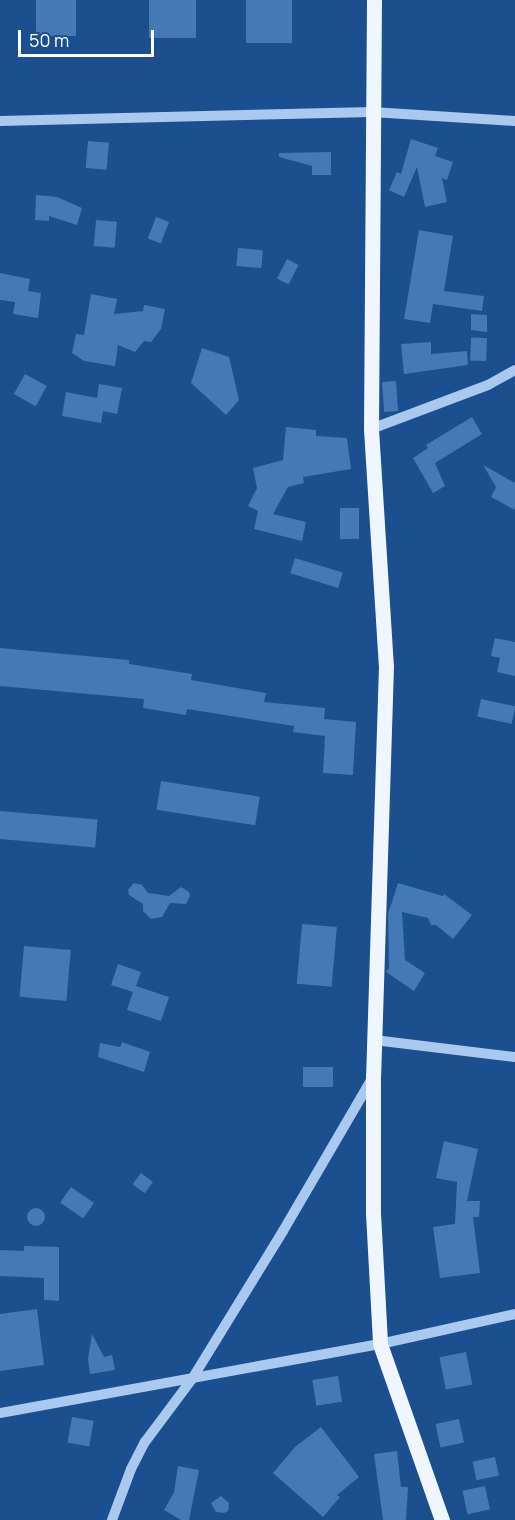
<!DOCTYPE html>
<html>
<head>
<meta charset="utf-8">
<style>
  body { margin:0 }
  #map { position:relative; width:515px; height:1520px; overflow:hidden; background:#1b4f8f; font-family:Manrope,sans-serif }
  div>[style] { position:absolute }
  .building>* { inset:0; background:#4478b7; transform-origin:0 0 }
  .round { border-radius:50% }
  .minor>* { height:10px; margin:-5px; padding:0 5px; transform-origin:5px; border-radius:5px; background:#a9c9ee }
  .major>* { height:15px; margin:-7.5px; padding:0 7.5px; transform-origin:7.5px; border-radius:7.5px; background:#f0f6ff }
  span { translate:-50% -50%; white-space:nowrap; text-align:center; line-height:1.15; -webkit-text-stroke:6px #1b4f8f; paint-order:stroke }
  .scale { position:absolute; left:18px; top:30px; width:136px; height:27px; box-sizing:border-box; border:3px solid #fff; border-top:0; padding-left:8px; font-size:18px; line-height:21px; white-space:nowrap; color:#fff; -webkit-text-stroke:4px #1b4f8f; paint-order:stroke }
</style>
</head>
<body>
<div id="map">
  <div class="building">
    <i style="left:36px;top:0;width:40px;height:36px"></i>
    <i style="left:149px;top:0;width:47px;height:38px"></i>
    <i style="left:246px;top:0;width:46px;height:43px"></i>
    <i style="clip-path:polygon(411px 139px,438px 148px,435px 156px,453px 162px,447px 180px,442px 178px,447px 202px,425px 207px,417px 167px,404px 197px,389px 190px,397px 172px,401px 174px)"></i>
    <i style="left:88px;top:141px;width:21px;height:27px;rotate:5deg"></i>
    <i style="clip-path:polygon(331px 152px,331px 175px,312px 175px,312px 166px,279px 157px,279px 153px)"></i>
    <i style="clip-path:polygon(36px 195px,57px 197px,82px 208px,77px 225px,49px 216px,49px 221px,35px 220px)"></i>
    <i style="left:156px;top:217px;width:14px;height:23px;rotate:21deg"></i>
    <i style="left:96px;top:220px;width:21px;height:26px;rotate:5deg"></i>
    <i style="clip-path:polygon(419px 230px,453px 236px,444px 291px,484px 296px,482px 311px,433px 304px,430px 323px,404px 319px)"></i>
    <i style="left:238px;top:248px;width:25px;height:18px;rotate:5deg"></i>
    <i style="left:287px;top:259px;width:13px;height:22px;rotate:27deg"></i>
    <i style="clip-path:polygon(0 273px,30px 279px,28px 291px,41px 293px,38px 318px,13px 314px,15px 302px,0 300px)"></i>
    <i style="clip-path:polygon(91px 294px,117px 299px,114px 314px,143px 311px,144px 305px,165px 309px,161px 329px,151px 342px,144px 341px,135px 352px,118px 345px,115px 366px,84px 361px,72px 353px,76px 334px,84px 335px)"></i>
    <i style="clip-path:polygon(471px 314px,487px 315px,487px 332px,471px 330px)"></i>
    <i style="left:487px;top:338px;width:23px;height:16px;rotate:92deg"></i>
    <i style="clip-path:polygon(431px 342px,431px 354px,467px 351px,468px 365px,404px 374px,401px 344px)"></i>
    <i style="clip-path:polygon(202px 348px,229px 357px,239px 400px,226px 415px,191px 383px)"></i>
    <i style="left:25px;top:374px;width:25px;height:23px;rotate:29deg"></i>
    <i style="left:396px;top:381px;width:30px;height:14px;rotate:86deg"></i>
    <i style="clip-path:polygon(99px 384px,122px 388px,117px 414px,103px 411px,101px 423px,62px 416px,66px 392px,97px 398px)"></i>
    <i style="clip-path:polygon(472px 417px,482px 434px,435px 463px,445px 486px,433px 493px,413px 458px,428px 448px,426px 445px)"></i>
    <i style="clip-path:polygon(286px 427px,316px 430px,316px 436px,347px 438px,351px 469px,303px 477px,304px 483px,288px 487px,273px 514px,306px 522px,302px 541px,254px 529px,258px 511px,248px 506px,257px 488px,253px 468px,283px 460px)"></i>
    <i style="clip-path:polygon(483px 465px,515px 483px,515px 510px,491px 497px,496px 487px)"></i>
    <i style="left:340px;top:508px;width:19px;height:31px"></i>
    <i style="left:295px;top:558px;width:50px;height:16px;rotate:17deg"></i>
    <i style="clip-path:polygon(495px 638px,515px 642px,515px 676px,497px 672px,500px 658px,491px 656px)"></i>
    <i style="clip-path:polygon(0 648px,129px 660px,129px 664px,192px 674px,191px 680px,266px 693px,264px 702px,325px 708px,324px 719px,356px 722px,353px 775px,323px 773px,325px 736px,293px 732px,294px 726px,187px 709px,186px 715px,143px 708px,144px 699px,0 686px)"></i>
    <i style="left:481px;top:699px;width:35px;height:18px;rotate:12deg"></i>
    <i style="left:161px;top:781px;width:100px;height:29px;rotate:9deg"></i>
    <i style="left:0;top:811px;width:98px;height:28px;rotate:5deg"></i>
    <i style="clip-path:polygon(134px 883px,142px 885px,148px 893px,169px 896px,181px 887px,189px 892px,190px 896px,186px 904px,170px 903px,162px 917px,151px 919px,143px 911px,143px 904px,129px 895px,128px 890px)"></i>
    <i style="clip-path:polygon(398px 883px,443px 896px,444px 894px,472px 915px,453px 939px,436px 925px,431px 925px,428px 918px,402px 912px,405px 960px,425px 973px,414px 991px,386px 972px,389px 968px,388px 914px)"></i>
    <i style="left:302px;top:924px;width:35px;height:60px;rotate:5deg"></i>
    <i style="left:24px;top:946px;width:47px;height:51px;rotate:5deg"></i>
    <i style="clip-path:polygon(118px 964px,141px 972px,136px 986px,169px 997px,161px 1021px,127px 1010px,133px 992px,111px 985px)"></i>
    <i style="clip-path:polygon(122px 1042px,150px 1052px,144px 1072px,98px 1057px,100px 1043px,120px 1047px)"></i>
    <i style="left:303px;top:1067px;width:30px;height:20px"></i>
    <i style="clip-path:polygon(444px 1141px,478px 1149px,467px 1201px,480px 1201px,479px 1217px,473px 1217px,480px 1273px,440px 1278px,433px 1227px,455px 1224px,457px 1182px,436px 1178px)"></i>
    <i style="left:141px;top:1173px;width:15px;height:14px;rotate:37deg"></i>
    <i style="left:71px;top:1187px;width:28px;height:19px;rotate:35deg"></i>
    <i class="round" style="left:27px;top:1208px;width:18px;height:18px"></i>
    <i style="clip-path:polygon(24px 1246px,59px 1247px,59px 1301px,44px 1300px,44px 1278px,0 1276px,0 1250px,24px 1251px)"></i>
    <i style="clip-path:polygon(37px 1309px,44px 1365px,0 1371px,0 1314px)"></i>
    <i style="clip-path:polygon(92px 1334px,104px 1357px,112px 1355px,115px 1370px,90px 1374px,88px 1359px)"></i>
    <i style="left:466px;top:1352px;width:33px;height:27px;rotate:79deg"></i>
    <i style="left:338px;top:1376px;width:26px;height:26px;rotate:81deg"></i>
    <i style="left:72px;top:1417px;width:22px;height:26px;rotate:10deg"></i>
    <i style="left:459px;top:1419px;width:24px;height:24px;rotate:78deg"></i>
    <i style="clip-path:polygon(321px 1427px,359px 1477px,337px 1495px,340px 1497px,323px 1517px,273px 1473px,295px 1447px)"></i>
    <i style="clip-path:polygon(397px 1451px,401px 1487px,408px 1487px,406px 1520px,383px 1520px,374px 1454px)"></i>
    <i style="left:495px;top:1457px;width:19px;height:23px;rotate:78deg"></i>
    <i style="clip-path:polygon(178px 1466px,199px 1470px,189px 1520px,181px 1520px,164px 1510px,174px 1492px)"></i>
    <i style="left:485px;top:1486px;width:24px;height:23px;rotate:78deg"></i>
    <i style="clip-path:polygon(221px 1496px,229px 1503px,228px 1511px,224px 1513px,216px 1512px,211px 1503px)"></i>
  </div>
  <div class="minor">
    <i style="left:0;top:121px;width:372px;rotate:-1.4deg"></i>
    <i style="left:372px;top:112px;width:143px;rotate:3.6deg"></i>
    <i style="left:371px;top:429px;width:125px;rotate:-20.6deg"></i>
    <i style="left:488px;top:385px;width:31px;rotate:-29deg"></i>
    <i style="left:374px;top:1040px;width:142px;rotate:6.9deg"></i>
    <i style="left:0;top:1413px;width:386px;rotate:-10.3deg"></i>
    <i style="left:380px;top:1344px;width:138px;rotate:-12.5deg"></i>
    <i style="left:112px;top:1520px;width:54px;rotate:-69.6deg"></i>
    <i style="left:131px;top:1469px;width:30px;rotate:-63deg"></i>
    <i style="left:145px;top:1442px;width:79px;rotate:-53.3deg"></i>
    <i style="left:192px;top:1379px;width:174px;rotate:-58.4deg"></i>
    <i style="left:283px;top:1231px;width:178px;rotate:-59.7deg"></i>
  </div>
  <div class="major">
    <i style="left:374px;top:0;width:429px;rotate:90.4deg"></i>
    <i style="left:371px;top:429px;width:237px;rotate:86.4deg"></i>
    <i style="left:386px;top:666px;width:410px;rotate:91.8deg"></i>
    <i style="left:373px;top:1076px;width:137px;rotate:90deg"></i>
    <i style="left:373px;top:1213px;width:131px;rotate:86.9deg"></i>
    <i style="left:380px;top:1344px;width:187px;rotate:70.6deg"></i>
  </div>
  <div class="scale">50 m</div>
</div>
</body>
</html>
